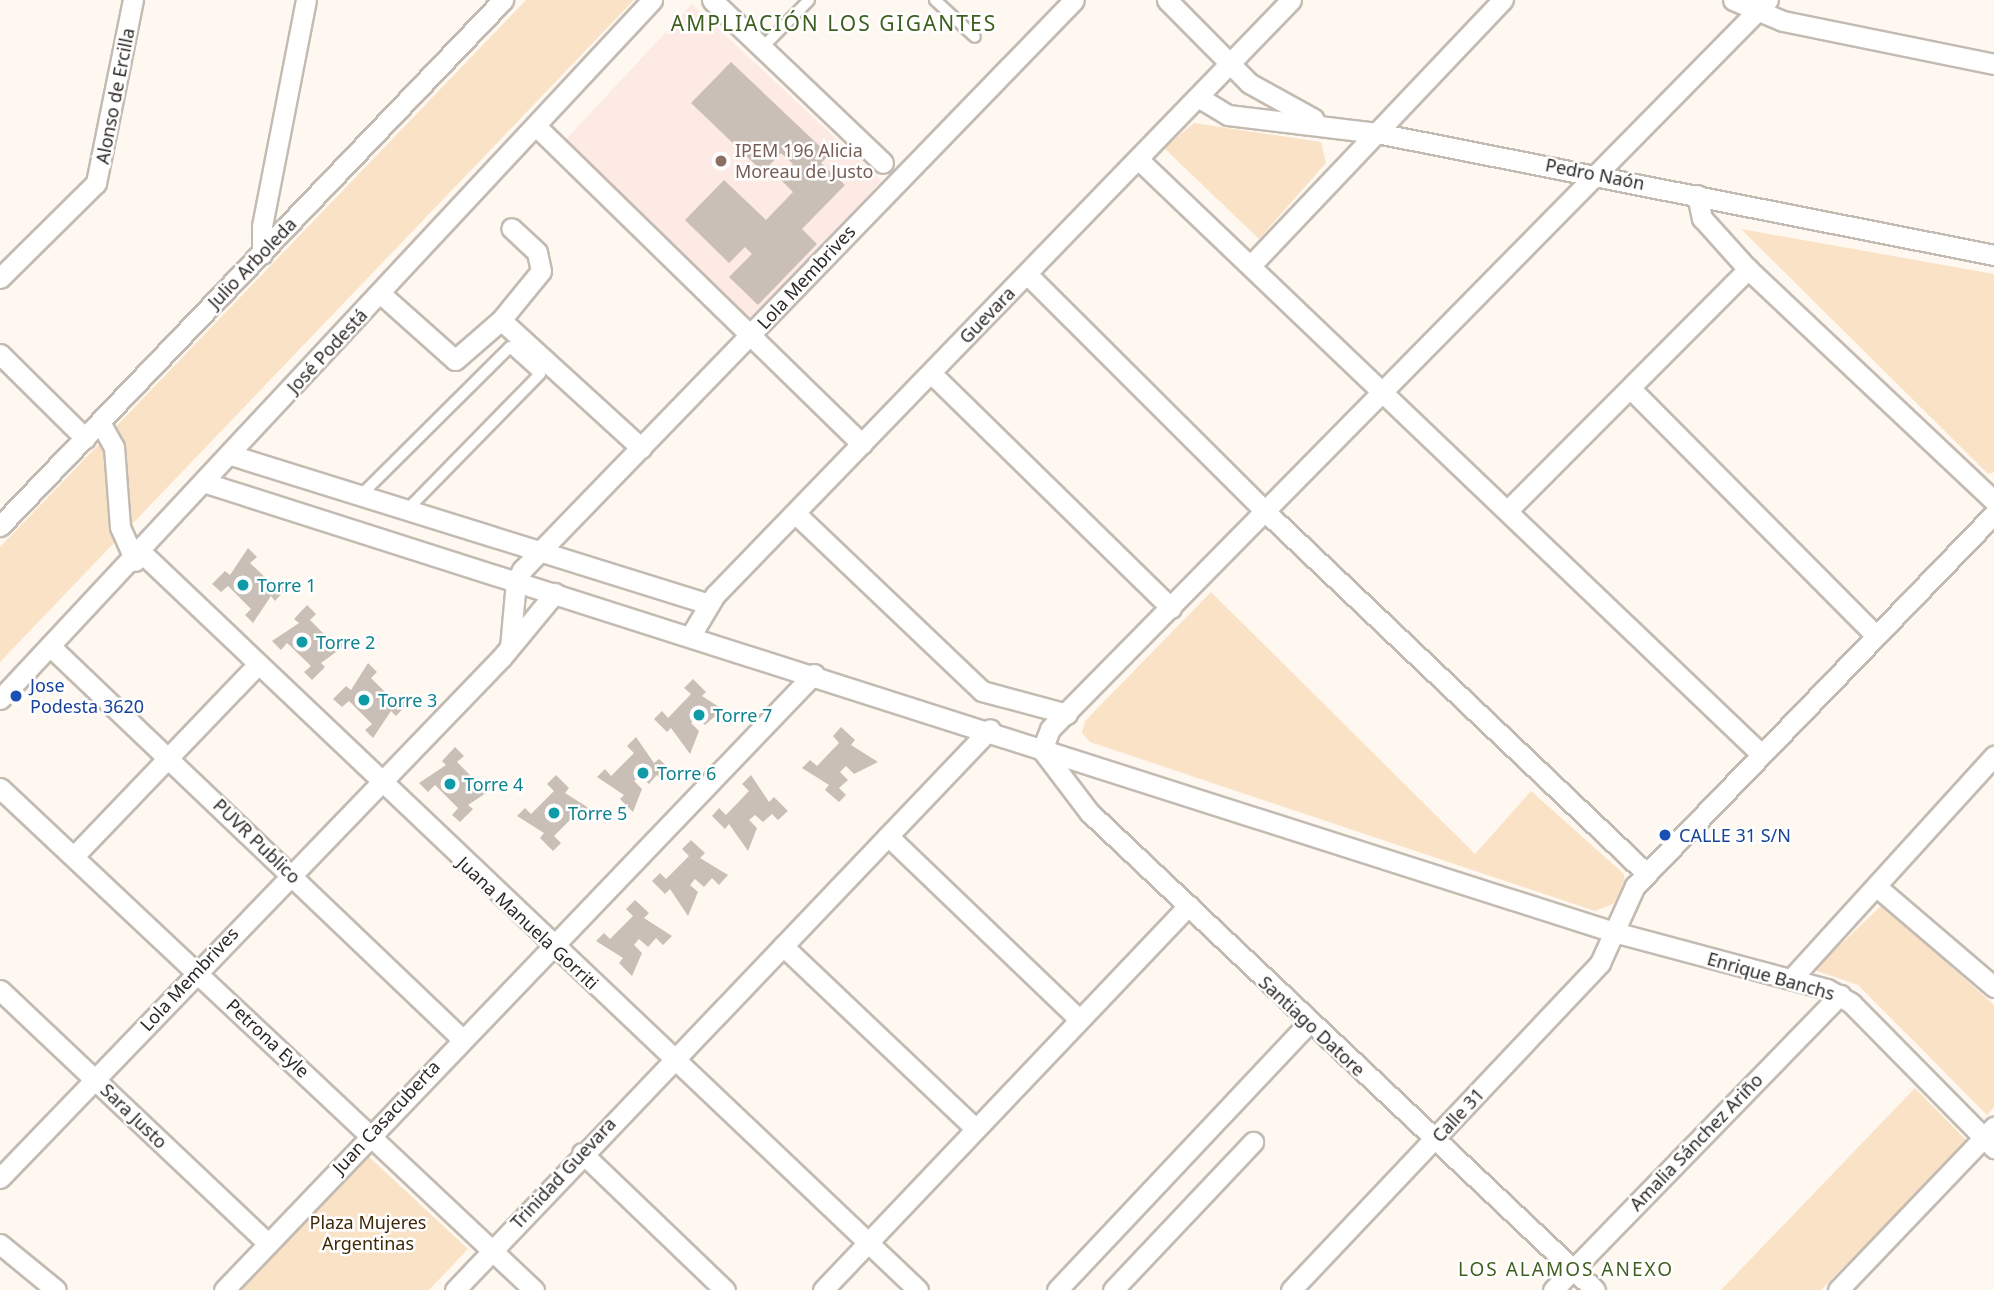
<!DOCTYPE html>
<html>
<head>
<meta charset="utf-8">
<style>
  body { margin:0 }
  #map { position:relative; width:1994px; height:1290px; overflow:hidden; background:#fff8f0; font-family:"Noto Sans",sans-serif }
  div>[style] { position:absolute }
  .education>* { inset:0; background:#feeae4; transform-origin:0 0 }
  .green>* { inset:0; background:#fae2c7 }
  .building>* { inset:0; background:#c9bfb7 }
  .roads { filter:drop-shadow(2px 0 #c3bbb2) drop-shadow(-2px 0 #c3bbb2) drop-shadow(0 2px #c3bbb2) drop-shadow(0 -2px #c3bbb2) }
  .lane>* { height:10px; margin:-5px; padding:0 5px; transform-origin:5px; border-radius:5px; background:#fff }
  .street>* { height:19px; margin:-9.5px; padding:0 9.5px; transform-origin:9.5px; border-radius:9.5px; background:#fff }
  .dots>* { width:19px; height:19px; translate:-50% -50%; box-sizing:border-box; border:4px solid #fff; border-radius:50% }
  span { translate:-50% -50%; white-space:nowrap; text-align:center; line-height:1.15; -webkit-text-stroke:5px #fff; paint-order:stroke }
  .street-label { font-size:18px; color:#2c2926 }
  .education-label { font-size:18px; color:#785e54 }
  .left { translate:0 -50%; text-align:left }
  .culture-label { font-size:18px; color:#0d838f }
  .transit-label { font-size:18px; color:#164399 }
  .park-label { font-size:18px; color:#402806 }
  .neighbourhood-label { font-size:19px; color:#3e5f1f; letter-spacing:2px }
  .quarter-label { font-size:21px; color:#3e5f1f; letter-spacing:2px }
</style>
</head>
<body>
<div id="map">
  <div class="education">
    <i style="left:692px;top:4px;width:259px;height:190px;rotate:43deg"></i>
  </div>
  <div class="green">
    <i style="clip-path:polygon(526px 0,634px 0,0 662px,0 547px)"></i>
    <i style="clip-path:polygon(1194px 123px,1321px 142px,1326px 163px,1259px 239px,1164px 148px)"></i>
    <i style="clip-path:polygon(1741px 229px,1994px 274px,1994px 472px,1988px 474px)"></i>
    <i style="clip-path:polygon(1211px 592px,1475px 854px,1531px 791px,1624px 874px,1625px 885px,1613px 904px,1595px 911px,1090px 742px,1082px 733px,1085px 721px)"></i>
    <i style="clip-path:polygon(1882px 905px,1994px 1005px,1994px 1107px,1987px 1115px,1858px 985px,1814px 970px)"></i>
    <i style="clip-path:polygon(1915px 1088px,1967px 1141px,1821px 1290px,1721px 1290px)"></i>
    <i style="clip-path:polygon(366px 1154px,468px 1249px,429px 1290px,237px 1290px)"></i>
  </div>
  <div class="building">
    <i style="clip-path:polygon(731px 62px,829px 155px,821px 163px,845px 185px,802px 229px,817px 244px,758px 305px,729px 277px,752px 254px,745px 247px,729px 263px,685px 220px,724px 180px,766px 220px,793px 192px,779px 178px,793px 164px,781px 153px,763px 172px,691px 103px)"></i>
    <i style="clip-path:polygon(248px 548px,257px 557px,250px 563px,274px 586px,280px 579px,288px 587px,275px 601px,271px 596px,253px 623px,245px 615px,251px 609px,228px 586px,221px 592px,212px 584px,225px 571px,230px 575px)"></i>
    <i style="clip-path:polygon(307px 605px,316px 614px,310px 620px,333px 643px,339px 637px,347px 644px,321px 663px,325px 667px,312px 680px,304px 672px,311px 666px,287px 643px,281px 650px,272px 641px,299px 623px,294px 619px)"></i>
    <i style="clip-path:polygon(368px 663px,377px 672px,371px 678px,394px 701px,401px 694px,409px 702px,396px 716px,391px 711px,373px 738px,365px 730px,372px 724px,349px 701px,342px 707px,333px 699px,346px 686px,351px 690px)"></i>
    <i style="clip-path:polygon(693px 679px,706px 692px,702px 696px,730px 714px,721px 723px,714px 717px,705px 725px,697px 718px,691px 723px,699px 731px,690px 754px,671px 728px,667px 732px,654px 719px,662px 711px,668px 718px,691px 694px,684px 688px)"></i>
    <i style="clip-path:polygon(841px 727px,855px 740px,851px 745px,878px 762px,854px 774px,846px 766px,840px 772px,848px 780px,839px 788px,846px 795px,839px 802px,825px 790px,829px 785px,802px 768px,810px 760px,817px 766px,839px 743px,833px 736px)"></i>
    <i style="clip-path:polygon(636px 737px,654px 763px,659px 759px,673px 772px,664px 781px,657px 775px,649px 784px,640px 776px,634px 781px,642px 789px,633px 812px,620px 799px,624px 795px,597px 777px,605px 769px,611px 776px,634px 753px,627px 746px)"></i>
    <i style="clip-path:polygon(455px 747px,464px 756px,457px 762px,480px 785px,487px 778px,495px 787px,468px 805px,473px 809px,460px 822px,452px 815px,458px 808px,435px 785px,428px 792px,419px 783px,446px 765px,442px 761px)"></i>
    <i style="clip-path:polygon(556px 775px,569px 788px,565px 793px,592px 810px,584px 819px,577px 813px,554px 836px,561px 843px,553px 851px,540px 838px,544px 833px,517px 816px,525px 808px,531px 814px,554px 791px,547px 784px)"></i>
    <i style="clip-path:polygon(751px 775px,769px 802px,774px 797px,788px 811px,778px 820px,772px 814px,763px 822px,755px 815px,749px 820px,757px 828px,748px 851px,729px 824px,725px 829px,712px 816px,719px 808px,726px 815px,749px 791px,742px 784px)"></i>
    <i style="clip-path:polygon(691px 840px,705px 853px,700px 858px,728px 875px,719px 885px,712px 878px,704px 887px,695px 879px,690px 885px,698px 892px,688px 916px,670px 889px,665px 894px,652px 881px,660px 873px,666px 879px,689px 856px,682px 849px)"></i>
    <i style="clip-path:polygon(635px 900px,649px 913px,644px 918px,672px 936px,663px 945px,656px 938px,648px 947px,639px 939px,634px 945px,642px 953px,632px 976px,619px 963px,623px 958px,596px 941px,604px 933px,610px 939px,633px 916px,626px 909px)"></i>
  </div>
  <div class="roads">
    <div class="lane">
      <i style="left:935px;top:0;width:54px;rotate:42.8deg"></i>
      <i style="left:762px;top:48px;width:67px;rotate:-45.6deg"></i>
      <i style="left:360px;top:496px;width:211px;rotate:-44.8deg"></i>
      <i style="left:510px;top:347px;width:40px;rotate:42deg"></i>
      <i style="left:540px;top:374px;width:192px;rotate:134.4deg"></i>
    </div>
    <div class="street">
      <i style="left:712px;top:0;width:236px;rotate:43.6deg"></i>
      <i style="left:1167px;top:0;width:117px;rotate:45.3deg"></i>
      <i style="left:1249px;top:83px;width:74px;rotate:29deg"></i>
      <i style="left:1733px;top:0;width:54px;rotate:22.8deg"></i>
      <i style="left:1783px;top:21px;width:215px;rotate:11.5deg"></i>
      <i style="left:1198px;top:97px;width:35px;rotate:31deg"></i>
      <i style="left:1228px;top:115px;width:150px;rotate:6.9deg"></i>
      <i style="left:1377px;top:133px;width:629px;rotate:11.18deg"></i>
      <i style="left:537px;top:127px;width:454px;rotate:44.3deg"></i>
      <i style="left:1138px;top:159px;width:861px;rotate:43.68deg"></i>
      <i style="left:1697px;top:195px;width:24px;rotate:78deg"></i>
      <i style="left:1702px;top:218px;width:69px;rotate:48deg"></i>
      <i style="left:1748px;top:269px;width:338px;rotate:43.3deg"></i>
      <i style="left:262px;top:254px;width:28px;rotate:-90deg"></i>
      <i style="left:262px;top:226px;width:230px;rotate:-79deg"></i>
      <i style="left:1253px;top:263px;width:363px;rotate:-46.5deg"></i>
      <i style="left:1027px;top:274px;width:339px;rotate:44.9deg"></i>
      <i style="left:1267px;top:513px;width:524px;rotate:43.53deg"></i>
      <i style="left:0;top:278px;width:135px;rotate:-44.7deg"></i>
      <i style="left:96px;top:183px;width:187px;rotate:-78.6deg"></i>
      <i style="left:381px;top:294px;width:99px;rotate:41.7deg"></i>
      <i style="left:455px;top:360px;width:61px;rotate:-41deg"></i>
      <i style="left:501px;top:320px;width:63px;rotate:-50.8deg"></i>
      <i style="left:541px;top:271px;width:19px;rotate:-102deg"></i>
      <i style="left:537px;top:252px;width:35px;rotate:-137deg"></i>
      <i style="left:501px;top:320px;width:190px;rotate:42.4deg"></i>
      <i style="left:0;top:354px;width:120px;rotate:44.7deg"></i>
      <i style="left:931px;top:373px;width:336px;rotate:44.4deg"></i>
      <i style="left:1632px;top:390px;width:346px;rotate:45.2deg"></i>
      <i style="left:100px;top:422px;width:29px;rotate:61deg"></i>
      <i style="left:114px;top:447px;width:80px;rotate:85.7deg"></i>
      <i style="left:120px;top:527px;width:37px;rotate:66deg"></i>
      <i style="left:231px;top:455px;width:501px;rotate:17.31deg"></i>
      <i style="left:206px;top:483px;width:1478px;rotate:17.69deg"></i>
      <i style="left:1614px;top:932px;width:220px;rotate:15deg"></i>
      <i style="left:1827px;top:989px;width:28px;rotate:30deg"></i>
      <i style="left:1851px;top:1003px;width:204px;rotate:45.4deg"></i>
      <i style="left:1509px;top:509px;width:339px;rotate:-45.1deg"></i>
      <i style="left:796px;top:514px;width:257px;rotate:43.6deg"></i>
      <i style="left:982px;top:691px;width:88px;rotate:15.1deg"></i>
      <i style="left:0;top:526px;width:728px;rotate:-46.28deg"></i>
      <i style="left:142px;top:553px;width:1070px;rotate:43.52deg"></i>
      <i style="left:691px;top:635px;width:47px;rotate:-59deg"></i>
      <i style="left:715px;top:595px;width:828px;rotate:-45.93deg"></i>
      <i style="left:51px;top:647px;width:567px;rotate:43.64deg"></i>
      <i style="left:510px;top:647px;width:66px;rotate:-84.8deg"></i>
      <i style="left:516px;top:581px;width:13px;rotate:-61deg"></i>
      <i style="left:522px;top:570px;width:793px;rotate:-45.92deg"></i>
      <i style="left:0;top:699px;width:956px;rotate:-46.99deg"></i>
      <i style="left:1042px;top:750px;width:22px;rotate:-69deg"></i>
      <i style="left:1050px;top:729px;width:1023px;rotate:-45.44deg"></i>
      <i style="left:1042px;top:750px;width:78px;rotate:52.8deg"></i>
      <i style="left:1089px;top:812px;width:696px;rotate:43.37deg"></i>
      <i style="left:0;top:788px;width:733px;rotate:43.23deg"></i>
      <i style="left:888px;top:836px;width:265px;rotate:43.8deg"></i>
      <i style="left:75px;top:855px;width:262px;rotate:-46.2deg"></i>
      <i style="left:1877px;top:887px;width:154px;rotate:40.5deg"></i>
      <i style="left:783px;top:946px;width:265px;rotate:43.5deg"></i>
      <i style="left:1791px;top:979px;width:302px;rotate:-47.7deg"></i>
      <i style="left:0;top:990px;width:369px;rotate:43.4deg"></i>
      <i style="left:582px;top:1153px;width:198px;rotate:43.8deg"></i>
      <i style="left:0;top:1178px;width:723px;rotate:-46.06deg"></i>
      <i style="left:502px;top:657px;width:83px;rotate:-50.4deg"></i>
      <i style="left:0;top:1244px;width:72px;rotate:39.4deg"></i>
      <i style="left:224px;top:1290px;width:853px;rotate:-46.24deg"></i>
      <i style="left:455px;top:1290px;width:775px;rotate:-46.36deg"></i>
      <i style="left:823px;top:1290px;width:531px;rotate:-46.45deg"></i>
      <i style="left:1057px;top:1290px;width:366px;rotate:-46.7deg"></i>
      <i style="left:1113px;top:1290px;width:204px;rotate:-46.6deg"></i>
      <i style="left:1291px;top:1290px;width:450px;rotate:-46.6deg"></i>
      <i style="left:1600px;top:963px;width:85px;rotate:-65.6deg"></i>
      <i style="left:1635px;top:886px;width:517px;rotate:-46.02deg"></i>
      <i style="left:1553px;top:1290px;width:412px;rotate:-45.8deg"></i>
      <i style="left:1838px;top:1290px;width:226px;rotate:-46.3deg"></i>
    </div>
  </div>
  <div class="dots">
    <i style="left:721px;top:161px;background:#8d6e63"></i>
    <i style="left:243px;top:585px;background:#0f9aa8"></i>
    <i style="left:302px;top:642px;background:#0f9aa8"></i>
    <i style="left:16px;top:696px;background:#1a4fb4"></i>
    <i style="left:364px;top:700px;background:#0f9aa8"></i>
    <i style="left:699px;top:715px;background:#0f9aa8"></i>
    <i style="left:643px;top:773px;background:#0f9aa8"></i>
    <i style="left:450px;top:784px;background:#0f9aa8"></i>
    <i style="left:554px;top:813px;background:#0f9aa8"></i>
    <i style="left:1665px;top:835px;background:#1a4fb4"></i>
  </div>
  <div class="street-label">
    <span style="left:115px;top:96px;rotate:-79deg">Alonso de Ercilla</span>
    <span style="left:1595px;top:174px;rotate:11deg">Pedro Naón</span>
    <span style="left:252px;top:263px;rotate:-46deg">Julio Arboleda</span>
    <span style="left:806px;top:277px;rotate:-47deg">Lola Membrives</span>
    <span style="left:987px;top:315px;rotate:-46deg">Guevara</span>
    <span style="left:327px;top:351px;rotate:-47deg">José Podestá</span>
    <span style="left:257px;top:841px;rotate:44deg">PUVR Publico</span>
    <span style="left:528px;top:923px;rotate:43deg">Juana Manuela Gorriti</span>
    <span style="left:1771px;top:976px;rotate:16deg">Enrique Banchs</span>
    <span style="left:189px;top:979px;rotate:-47deg">Lola Membrives</span>
    <span style="left:1312px;top:1026px;rotate:43deg">Santiago Datore</span>
    <span style="left:268px;top:1038px;rotate:43deg">Petrona Eyle</span>
    <span style="left:1458px;top:1115px;rotate:-47deg">Calle 31</span>
    <span style="left:134px;top:1116px;rotate:44deg">Sara Justo</span>
    <span style="left:386px;top:1117px;rotate:-47deg">Juan Casacuberta</span>
    <span style="left:1696px;top:1142px;rotate:-46deg">Amalia Sánchez Ariño</span>
    <span style="left:563px;top:1173px;rotate:-47deg">Trinidad Guevara</span>
  </div>
  <div class="education-label">
    <span class="left" style="left:735px;top:161px">IPEM 196 Alicia<br>Moreau de Justo</span>
  </div>
  <div class="culture-label">
    <span class="left" style="left:257px;top:585px">Torre 1</span>
    <span class="left" style="left:316px;top:642px">Torre 2</span>
    <span class="left" style="left:378px;top:700px">Torre 3</span>
    <span class="left" style="left:713px;top:715px">Torre 7</span>
    <span class="left" style="left:657px;top:773px">Torre 6</span>
    <span class="left" style="left:464px;top:784px">Torre 4</span>
    <span class="left" style="left:568px;top:813px">Torre 5</span>
  </div>
  <div class="transit-label">
    <span class="left" style="left:30px;top:696px">Jose<br>Podesta 3620</span>
    <span class="left" style="left:1679px;top:835px">CALLE 31 S/N</span>
  </div>
  <div class="park-label">
    <span style="left:368px;top:1233px">Plaza Mujeres<br>Argentinas</span>
  </div>
  <div class="neighbourhood-label">
    <span style="left:1566px;top:1270px">LOS ALAMOS ANEXO</span>
  </div>
  <div class="quarter-label">
    <span style="left:834px;top:23px">AMPLIACIÓN LOS GIGANTES</span>
  </div>
</div>
</body>
</html>
